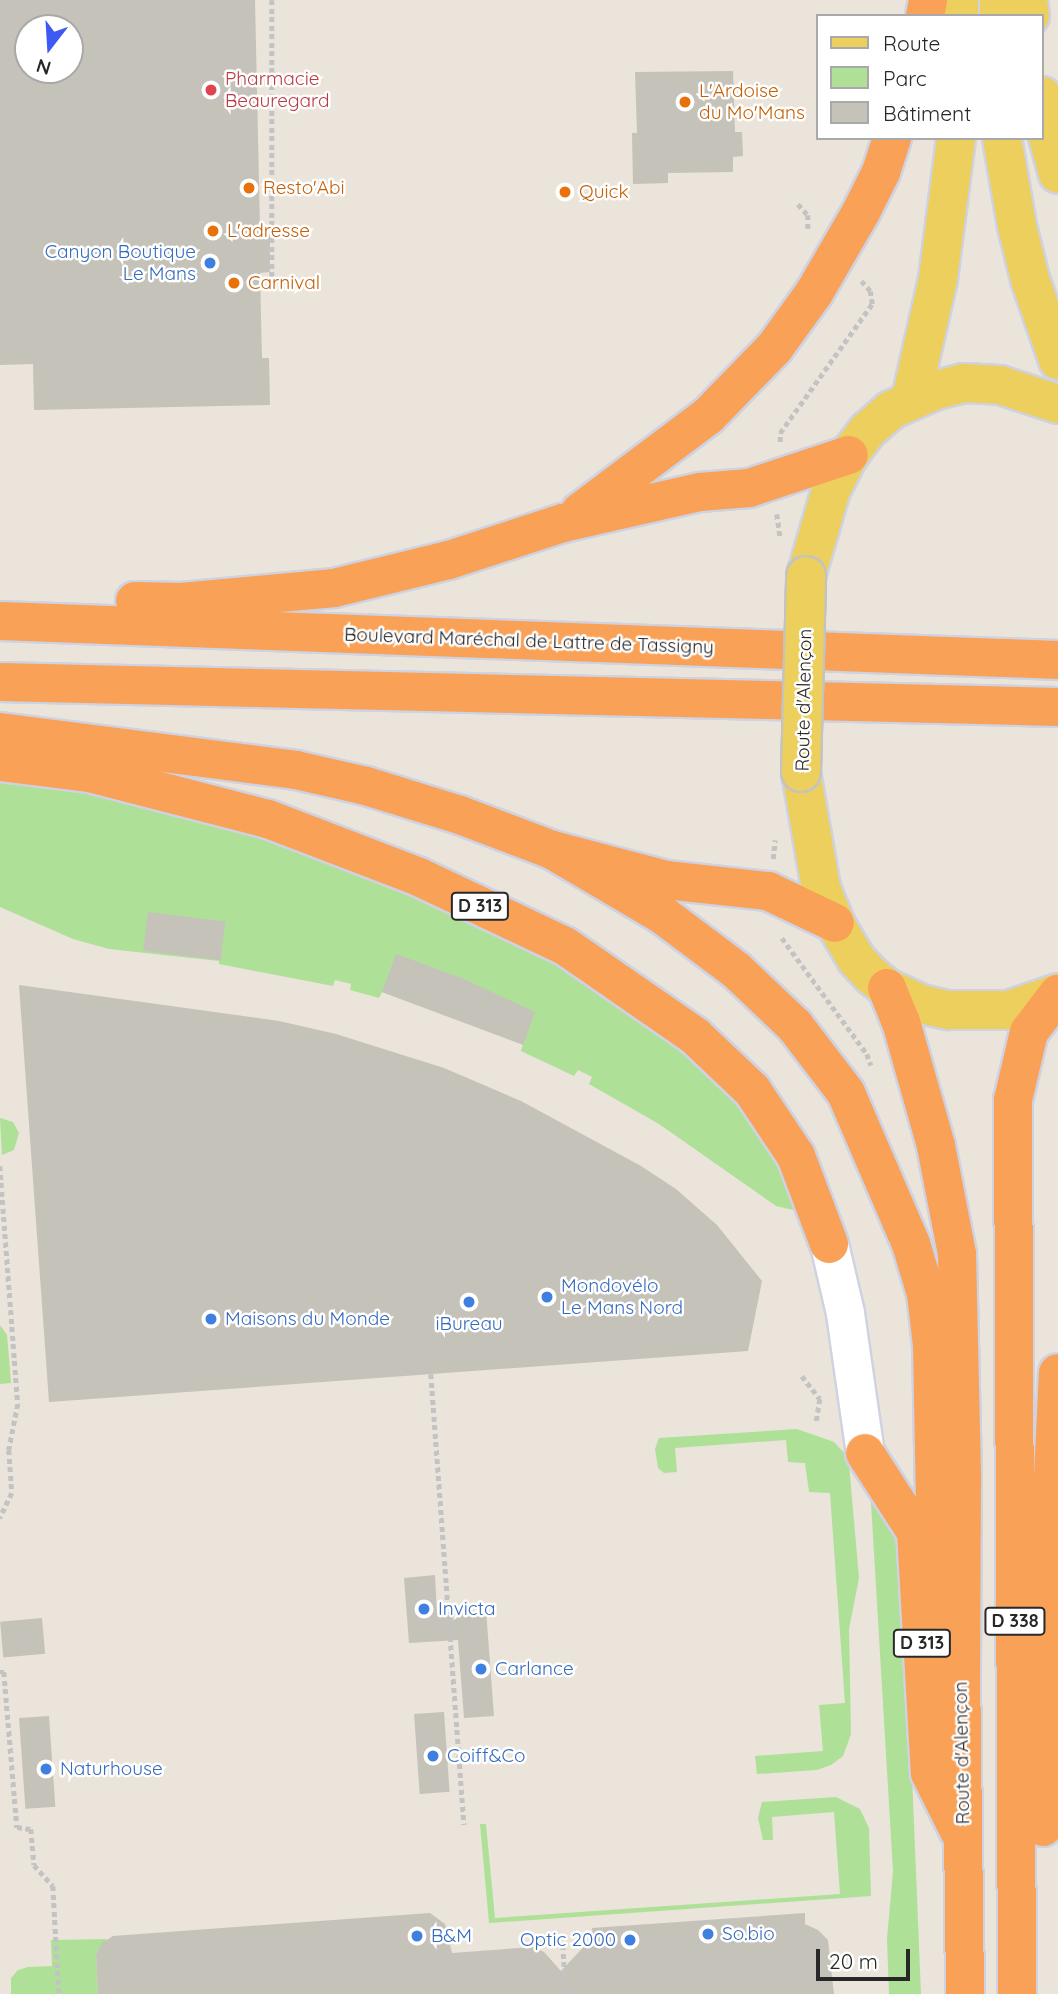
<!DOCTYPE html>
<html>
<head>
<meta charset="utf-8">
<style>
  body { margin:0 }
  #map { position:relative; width:1058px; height:1994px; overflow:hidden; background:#eae4da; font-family:Quicksand,sans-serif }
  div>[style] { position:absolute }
  .green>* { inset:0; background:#aee097 }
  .building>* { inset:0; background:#c5c2b9; transform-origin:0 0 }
  .path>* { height:4.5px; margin-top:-2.25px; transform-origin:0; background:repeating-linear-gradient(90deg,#c3c3c3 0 5px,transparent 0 8.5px) }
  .roads { filter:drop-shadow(2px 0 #cfd2e1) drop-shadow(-2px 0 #cfd2e1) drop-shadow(0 2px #cfd2e1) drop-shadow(0 -2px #cfd2e1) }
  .secondary>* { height:37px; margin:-18.5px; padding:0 18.5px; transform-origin:18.5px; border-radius:18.5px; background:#fff }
  .primary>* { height:38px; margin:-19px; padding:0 19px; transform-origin:19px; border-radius:19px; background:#eccf5d }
  .highway>* { height:38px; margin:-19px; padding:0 19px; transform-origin:19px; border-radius:19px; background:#f9a156 }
  .bridges { filter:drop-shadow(2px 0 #c3c3c3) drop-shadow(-2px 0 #c3c3c3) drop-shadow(0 2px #c3c3c3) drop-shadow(0 -2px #c3c3c3) }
  .primary-bridge>* { height:38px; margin:-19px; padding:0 19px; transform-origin:19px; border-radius:19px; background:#eccf5d }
  .dots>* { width:19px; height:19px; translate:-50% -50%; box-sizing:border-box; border:4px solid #fff; border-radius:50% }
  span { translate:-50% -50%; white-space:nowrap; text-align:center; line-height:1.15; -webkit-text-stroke:5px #fff; paint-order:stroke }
  .shield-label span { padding:2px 5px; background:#fff; border:2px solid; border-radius:5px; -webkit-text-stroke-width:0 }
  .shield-label { font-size:18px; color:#282828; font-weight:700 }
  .health-label { font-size:19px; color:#be3a42 }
  .left { translate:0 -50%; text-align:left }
  .food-label { font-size:19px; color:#c56008 }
  .shop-label { font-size:19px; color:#366cbe }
  .right { translate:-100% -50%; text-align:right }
  .street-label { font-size:19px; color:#282828 }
  .legend { position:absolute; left:816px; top:14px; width:228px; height:126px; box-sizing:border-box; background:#fff; border:2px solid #a9a9a9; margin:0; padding:9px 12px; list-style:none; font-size:21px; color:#282828 }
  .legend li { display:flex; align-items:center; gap:14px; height:35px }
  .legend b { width:35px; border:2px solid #a9a9a9 }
  .north { position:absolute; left:14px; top:14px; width:70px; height:70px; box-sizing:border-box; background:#fff; border:2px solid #a9a9a9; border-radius:50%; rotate:197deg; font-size:19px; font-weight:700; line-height:28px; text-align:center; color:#282828 }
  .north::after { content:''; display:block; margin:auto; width:24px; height:32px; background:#3d5af4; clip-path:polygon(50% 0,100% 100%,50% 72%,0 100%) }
  .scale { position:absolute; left:816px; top:1949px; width:94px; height:32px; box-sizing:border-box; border:4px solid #282828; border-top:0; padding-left:9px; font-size:21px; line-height:24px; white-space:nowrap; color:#282828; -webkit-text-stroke:5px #fff; paint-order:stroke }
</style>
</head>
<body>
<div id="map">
  <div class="green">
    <i style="clip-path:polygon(0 774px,69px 784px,229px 826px,385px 875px,548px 950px,715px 1069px,782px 1154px,802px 1212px,776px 1206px,659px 1124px,589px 1084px,592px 1077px,578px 1070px,574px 1076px,521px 1051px,523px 1044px,382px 992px,379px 998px,350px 990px,351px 984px,335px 980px,333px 986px,219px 964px,219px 961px,109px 949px,73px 939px,0 907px)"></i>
    <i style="clip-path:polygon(0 1118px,13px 1122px,19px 1133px,14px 1150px,2px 1155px)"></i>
    <i style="clip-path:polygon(0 1325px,7px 1335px,11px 1383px,0 1384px)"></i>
    <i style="clip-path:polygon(797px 1429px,834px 1442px,846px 1455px,849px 1464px,859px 1578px,849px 1629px,851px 1734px,843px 1756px,831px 1765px,817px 1770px,757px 1774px,755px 1756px,823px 1751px,819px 1705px,845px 1703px,830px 1493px,809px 1492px,805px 1463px,788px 1462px,786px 1440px,675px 1448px,677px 1472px,664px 1473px,658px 1468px,655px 1449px,659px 1438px)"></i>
    <i style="clip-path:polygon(870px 1486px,902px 1532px,921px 1994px,889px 1994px,887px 1939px,893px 1871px)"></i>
    <i style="clip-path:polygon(836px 1797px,860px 1809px,869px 1828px,871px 1896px,489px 1923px,480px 1824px,486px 1824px,495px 1918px,840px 1894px,834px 1812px,772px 1817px,773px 1840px,763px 1840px,758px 1818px,762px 1802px)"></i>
    <i style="clip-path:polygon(107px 1939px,96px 1955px,98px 1994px,11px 1994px,11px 1978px,18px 1970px,28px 1967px,52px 1966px,51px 1940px)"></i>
  </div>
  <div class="building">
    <i style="clip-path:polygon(evenodd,0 0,255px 0,260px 229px,270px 228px,270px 272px,260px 273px,262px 358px,269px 358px,270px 405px,34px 410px,33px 364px,0 365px,0 0,28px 28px,70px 28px,70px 70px,28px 70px,28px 28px)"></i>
    <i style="clip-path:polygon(733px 71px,735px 132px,742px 132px,743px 156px,733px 157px,733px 172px,668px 173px,668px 183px,633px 184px,632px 133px,637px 133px,635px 72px)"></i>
    <i style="left:148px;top:912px;width:78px;height:39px;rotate:7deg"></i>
    <i style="clip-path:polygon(396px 954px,464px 979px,535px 1012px,523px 1045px,382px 992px)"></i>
    <i style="clip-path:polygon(19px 985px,279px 1021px,336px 1034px,444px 1068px,521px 1101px,641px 1166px,676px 1189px,717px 1225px,762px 1281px,748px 1351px,49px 1402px)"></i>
    <i style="clip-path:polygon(435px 1575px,437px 1614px,486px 1610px,494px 1716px,464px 1718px,458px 1640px,409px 1643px,404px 1578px)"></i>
    <i style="left:42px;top:1618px;width:36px;height:42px;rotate:85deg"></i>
    <i style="left:444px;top:1712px;width:80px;height:30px;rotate:86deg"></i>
    <i style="left:49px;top:1716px;width:91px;height:30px;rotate:86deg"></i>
    <i style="clip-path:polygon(430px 1913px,445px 1924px,452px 1953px,533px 1947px,544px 1952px,561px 1971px,593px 1937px,592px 1928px,805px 1913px,805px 1924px,818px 1930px,828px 1940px,834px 1994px,98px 1994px,96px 1955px,102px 1943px,113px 1936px)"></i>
  </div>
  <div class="path">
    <i style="left:272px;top:0;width:281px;rotate:90deg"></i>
    <i style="left:272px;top:281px;width:24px"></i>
    <i style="left:798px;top:204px;width:15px;rotate:48deg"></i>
    <i style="left:808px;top:215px;width:16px;rotate:90deg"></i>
    <i style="left:780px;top:442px;width:9px;rotate:-90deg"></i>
    <i style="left:780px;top:433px;width:158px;rotate:-54.5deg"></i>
    <i style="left:872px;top:304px;width:13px;rotate:-99deg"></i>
    <i style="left:870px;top:291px;width:13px;rotate:-132deg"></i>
    <i style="left:777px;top:514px;width:22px;rotate:82deg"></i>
    <i style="left:773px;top:859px;width:19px;rotate:-84deg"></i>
    <i style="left:782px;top:938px;width:144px;rotate:53.8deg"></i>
    <i style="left:867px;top:1054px;width:12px;rotate:70deg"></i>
    <i style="left:0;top:1166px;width:239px;rotate:85.7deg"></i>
    <i style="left:18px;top:1404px;width:47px;rotate:101.1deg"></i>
    <i style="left:9px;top:1450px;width:43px;rotate:86deg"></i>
    <i style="left:12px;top:1493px;width:28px;rotate:116deg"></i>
    <i style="left:431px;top:1374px;width:452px;rotate:85.8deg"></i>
    <i style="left:802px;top:1376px;width:29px;rotate:52deg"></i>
    <i style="left:820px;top:1399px;width:25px;rotate:99deg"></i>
    <i style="left:0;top:1672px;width:4px"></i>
    <i style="left:4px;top:1672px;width:156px;rotate:85.2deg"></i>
    <i style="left:17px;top:1827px;width:14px;rotate:8deg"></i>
    <i style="left:31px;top:1829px;width:36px;rotate:85deg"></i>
    <i style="left:34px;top:1865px;width:28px;rotate:48deg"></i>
    <i style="left:53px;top:1886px;width:108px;rotate:86.8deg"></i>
    <i style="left:563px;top:1945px;width:49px;rotate:86.5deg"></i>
  </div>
  <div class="roads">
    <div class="secondary">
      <i style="left:829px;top:1244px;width:71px;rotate:76.9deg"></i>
      <i style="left:845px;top:1313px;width:141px;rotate:81.9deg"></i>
    </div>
    <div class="primary">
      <i style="left:959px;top:0;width:16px;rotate:90deg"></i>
      <i style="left:1028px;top:0;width:16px;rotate:83deg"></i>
      <i style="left:999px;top:16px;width:16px;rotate:-90deg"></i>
      <i style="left:1042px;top:96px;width:37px;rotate:82deg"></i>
      <i style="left:1047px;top:133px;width:42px;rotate:75deg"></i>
      <i style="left:1002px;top:138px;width:89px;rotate:80.3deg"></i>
      <i style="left:1017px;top:226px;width:55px;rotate:76.2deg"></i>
      <i style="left:1030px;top:279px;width:86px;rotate:70.9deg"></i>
      <i style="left:911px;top:399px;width:123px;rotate:-77.3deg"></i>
      <i style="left:938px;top:279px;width:142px;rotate:-82.7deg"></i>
      <i style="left:806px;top:576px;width:90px;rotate:-73.8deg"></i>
      <i style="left:831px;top:490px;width:39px;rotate:-63deg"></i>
      <i style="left:849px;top:455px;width:31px;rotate:-53deg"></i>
      <i style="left:868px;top:430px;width:30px;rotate:-41deg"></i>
      <i style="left:891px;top:410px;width:49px;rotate:-24deg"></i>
      <i style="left:936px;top:390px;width:29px;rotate:-14deg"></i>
      <i style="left:964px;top:383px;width:36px;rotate:3deg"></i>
      <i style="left:1000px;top:385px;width:61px;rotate:18.1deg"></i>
      <i style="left:801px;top:772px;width:118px;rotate:80.2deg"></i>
      <i style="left:821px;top:888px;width:38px;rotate:68deg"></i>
      <i style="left:835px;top:923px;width:42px;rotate:59.7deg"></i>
      <i style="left:856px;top:959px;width:22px;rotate:47deg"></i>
      <i style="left:871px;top:975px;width:21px;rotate:39deg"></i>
      <i style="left:887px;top:988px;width:38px;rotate:25deg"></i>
      <i style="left:921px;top:1004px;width:28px;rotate:13deg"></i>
      <i style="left:948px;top:1010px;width:61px"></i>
      <i style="left:1009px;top:1010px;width:52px;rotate:-19.1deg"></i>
    </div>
    <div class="highway">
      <i style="left:925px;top:16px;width:16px;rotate:-79deg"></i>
      <i style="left:580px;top:512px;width:160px;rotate:-36.9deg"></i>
      <i style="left:708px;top:416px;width:96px;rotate:-45.8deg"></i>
      <i style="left:775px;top:347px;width:67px;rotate:-54.2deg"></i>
      <i style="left:814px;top:293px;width:94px;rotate:-59.9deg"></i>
      <i style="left:861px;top:212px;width:45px;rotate:-63.4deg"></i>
      <i style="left:881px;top:172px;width:36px;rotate:-72deg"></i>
      <i style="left:135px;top:601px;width:46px;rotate:1.2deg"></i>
      <i style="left:181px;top:602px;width:154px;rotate:-5.2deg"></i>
      <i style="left:334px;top:588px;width:118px;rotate:-13.7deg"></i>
      <i style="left:449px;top:560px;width:120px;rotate:-18deg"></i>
      <i style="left:563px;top:523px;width:140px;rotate:-12.8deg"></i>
      <i style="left:700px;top:492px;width:49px;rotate:-4.7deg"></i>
      <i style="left:749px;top:488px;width:105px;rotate:-18.3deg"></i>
      <i style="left:0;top:621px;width:1059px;rotate:2.11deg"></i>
      <i style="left:0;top:682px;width:1058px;rotate:1.35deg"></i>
      <i style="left:0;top:732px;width:298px;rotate:7.3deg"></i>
      <i style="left:296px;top:770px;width:72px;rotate:12.9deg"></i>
      <i style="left:366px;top:786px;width:98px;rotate:17.1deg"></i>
      <i style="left:460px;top:815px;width:98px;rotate:20.8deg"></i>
      <i style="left:552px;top:850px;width:118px;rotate:14.7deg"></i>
      <i style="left:666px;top:880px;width:103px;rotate:6.2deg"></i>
      <i style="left:768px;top:891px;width:74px;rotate:25.5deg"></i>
      <i style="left:0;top:762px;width:91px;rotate:7deg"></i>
      <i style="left:90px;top:773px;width:184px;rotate:14.5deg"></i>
      <i style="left:268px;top:819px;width:162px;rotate:21deg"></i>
      <i style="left:419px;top:877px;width:161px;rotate:25.3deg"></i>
      <i style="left:565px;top:946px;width:158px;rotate:34.7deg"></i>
      <i style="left:695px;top:1036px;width:79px;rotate:43.5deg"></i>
      <i style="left:752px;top:1090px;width:79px;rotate:56.3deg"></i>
      <i style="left:796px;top:1156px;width:94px;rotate:69.4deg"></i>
      <i style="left:552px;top:850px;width:130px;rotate:30.5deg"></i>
      <i style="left:664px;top:916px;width:90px;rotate:36.9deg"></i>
      <i style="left:736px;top:970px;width:81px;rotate:43.5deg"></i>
      <i style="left:795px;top:1026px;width:84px;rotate:52.7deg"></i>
      <i style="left:846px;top:1093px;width:164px;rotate:66.7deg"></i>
      <i style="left:911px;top:1244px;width:52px;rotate:73.3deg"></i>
      <i style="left:926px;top:1294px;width:51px;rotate:83.3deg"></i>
      <i style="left:932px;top:1345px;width:265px;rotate:88.9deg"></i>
      <i style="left:887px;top:988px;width:37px;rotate:68deg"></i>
      <i style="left:901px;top:1022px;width:129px;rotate:74.2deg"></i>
      <i style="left:936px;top:1146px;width:110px;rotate:79deg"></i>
      <i style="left:957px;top:1254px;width:220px;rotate:88.7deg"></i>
      <i style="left:962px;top:1474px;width:191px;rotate:90.3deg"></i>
      <i style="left:961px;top:1665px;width:329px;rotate:89.3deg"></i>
      <i style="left:865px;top:1453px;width:94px;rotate:57.2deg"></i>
      <i style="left:916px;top:1532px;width:241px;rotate:86.7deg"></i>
      <i style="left:930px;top:1773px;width:65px;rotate:63.4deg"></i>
      <i style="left:1043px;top:1827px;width:286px;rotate:-88.6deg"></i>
      <i style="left:1050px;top:1541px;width:168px;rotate:-87.3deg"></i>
      <i style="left:1017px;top:1994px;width:894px;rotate:-90.26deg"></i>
      <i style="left:1013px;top:1100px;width:70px;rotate:-76.8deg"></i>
      <i style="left:1029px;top:1032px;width:48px;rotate:-52.7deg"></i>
    </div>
  </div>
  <div class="bridges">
    <div class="primary-bridge">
      <i style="left:801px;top:772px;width:196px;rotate:-88.5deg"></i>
    </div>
  </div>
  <div class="dots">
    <i style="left:211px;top:90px;background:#e0444e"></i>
    <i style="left:685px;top:102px;background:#e8710a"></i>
    <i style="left:249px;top:188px;background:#e8710a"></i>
    <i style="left:565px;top:192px;background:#e8710a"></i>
    <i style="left:213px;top:231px;background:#e8710a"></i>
    <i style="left:210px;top:263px;background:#3f7fe0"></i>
    <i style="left:234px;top:283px;background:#e8710a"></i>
    <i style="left:547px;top:1297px;background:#3f7fe0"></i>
    <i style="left:469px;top:1302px;background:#3f7fe0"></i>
    <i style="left:211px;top:1319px;background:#3f7fe0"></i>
    <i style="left:424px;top:1609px;background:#3f7fe0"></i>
    <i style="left:481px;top:1669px;background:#3f7fe0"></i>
    <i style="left:433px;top:1756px;background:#3f7fe0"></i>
    <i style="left:46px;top:1769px;background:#3f7fe0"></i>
    <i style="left:708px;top:1934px;background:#3f7fe0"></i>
    <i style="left:417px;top:1936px;background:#3f7fe0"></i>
    <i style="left:630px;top:1940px;background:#3f7fe0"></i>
  </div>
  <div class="shield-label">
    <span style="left:480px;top:906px">D 313</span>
    <span style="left:1015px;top:1621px">D 338</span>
    <span style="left:922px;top:1643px">D 313</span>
  </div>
  <div class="health-label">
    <span class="left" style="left:225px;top:90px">Pharmacie<br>Beauregard</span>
  </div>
  <div class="food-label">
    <span class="left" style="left:699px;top:102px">L'Ardoise<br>du Mo'Mans</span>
    <span class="left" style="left:263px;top:188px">Resto'Abi</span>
    <span class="left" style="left:579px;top:192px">Quick</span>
    <span class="left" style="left:227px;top:231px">L'adresse</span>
    <span class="left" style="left:248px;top:283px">Carnival</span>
  </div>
  <div class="shop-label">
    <span class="right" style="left:196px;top:263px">Canyon Boutique<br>Le Mans</span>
    <span class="left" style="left:561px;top:1297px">Mondovélo<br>Le Mans Nord</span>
    <span class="left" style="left:225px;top:1319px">Maisons du Monde</span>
    <span style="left:469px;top:1324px">iBureau</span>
    <span class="left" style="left:438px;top:1609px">Invicta</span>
    <span class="left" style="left:495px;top:1669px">Carlance</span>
    <span class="left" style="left:447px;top:1756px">Coiff&amp;Co</span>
    <span class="left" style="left:60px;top:1769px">Naturhouse</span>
    <span class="left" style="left:722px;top:1934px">So.bio</span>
    <span class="left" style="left:431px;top:1936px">B&amp;M</span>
    <span class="right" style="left:616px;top:1940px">Optic 2000</span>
  </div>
  <div class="street-label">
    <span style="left:529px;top:641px;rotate:2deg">Boulevard Maréchal de Lattre de Tassigny</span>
    <span style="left:804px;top:700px;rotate:-89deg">Route d'Alençon</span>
    <span style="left:962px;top:1753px;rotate:-91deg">Route d'Alençon</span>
  </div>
  <ul class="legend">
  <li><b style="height:9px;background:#eccf5d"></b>Route</li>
  <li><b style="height:19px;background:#aee097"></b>Parc</li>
  <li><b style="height:19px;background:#c5c2b9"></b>Bâtiment</li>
  </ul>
  <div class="north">N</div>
  <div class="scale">20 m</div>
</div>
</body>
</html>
